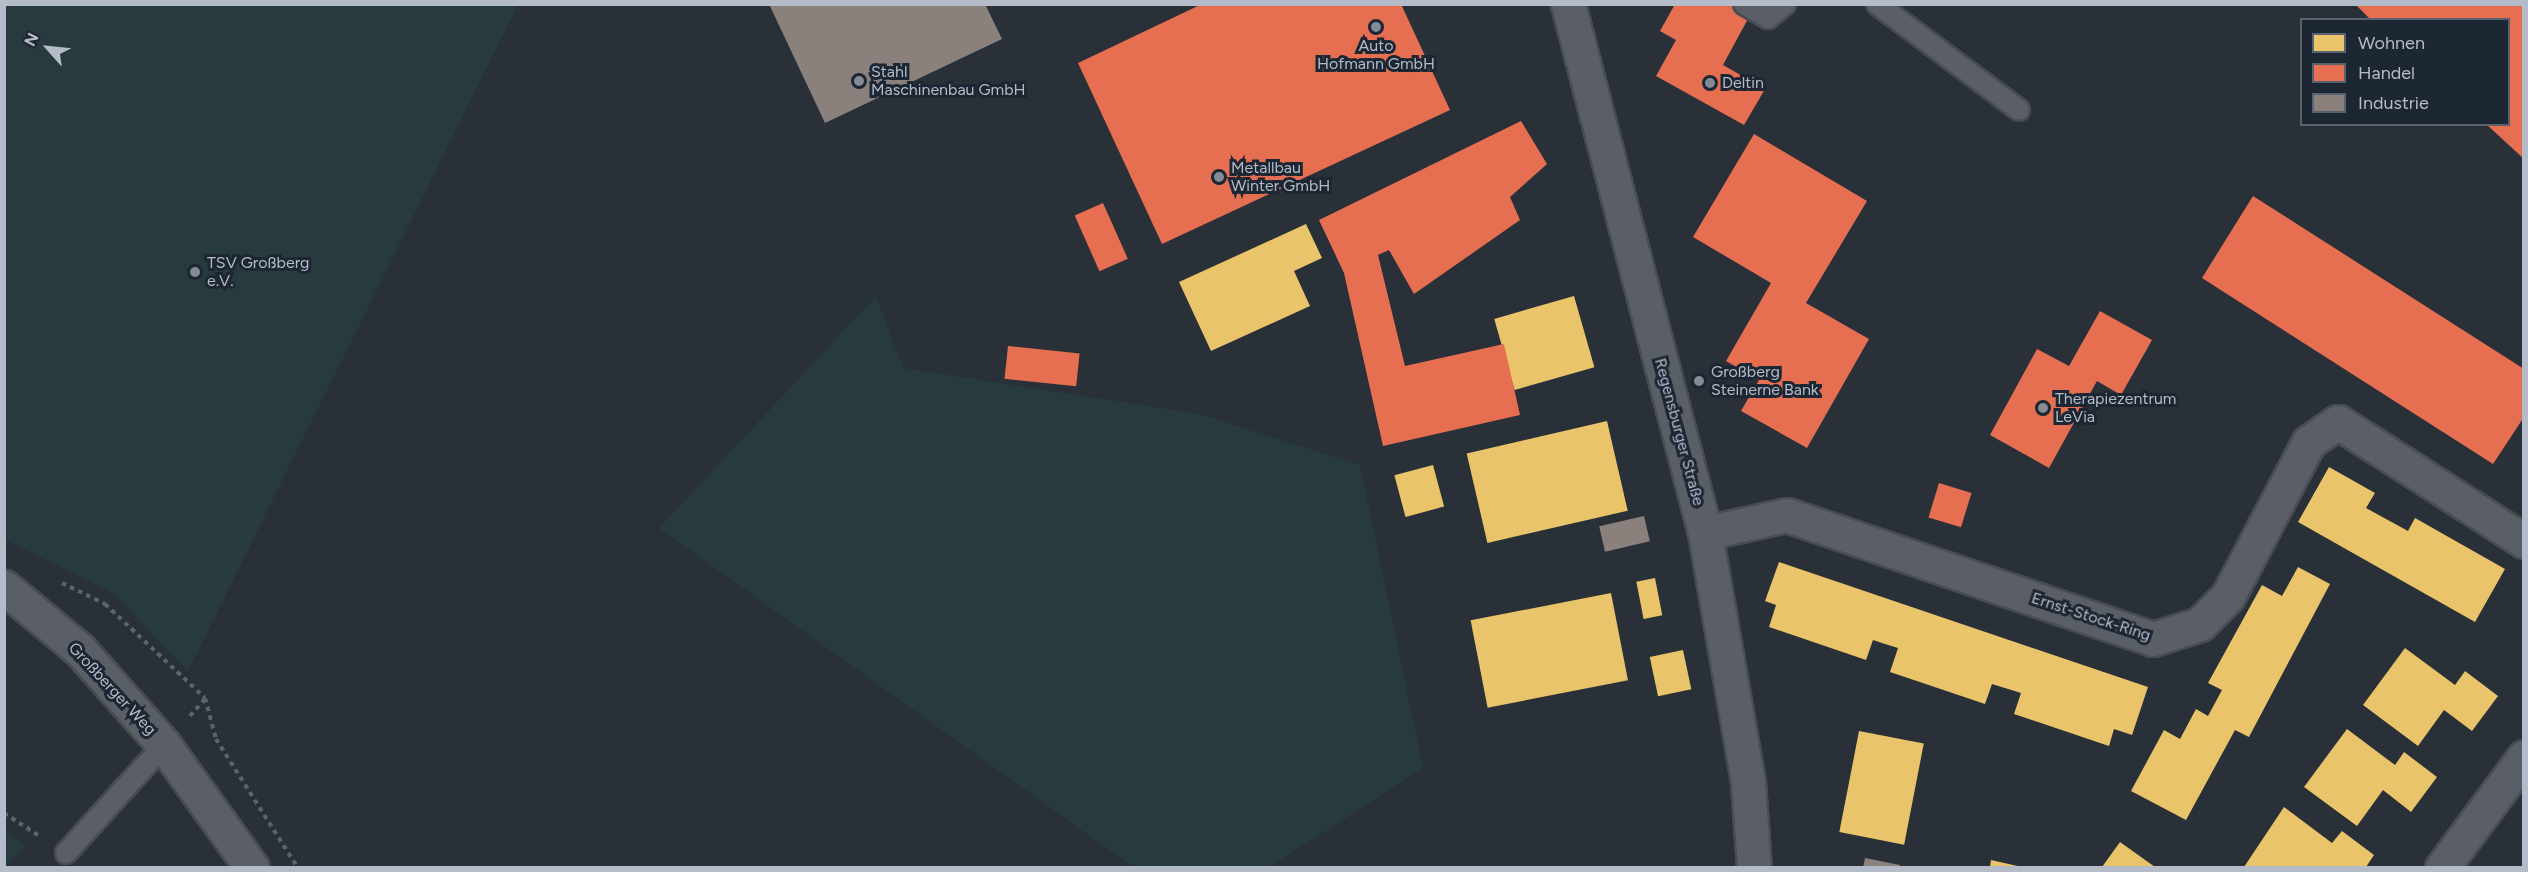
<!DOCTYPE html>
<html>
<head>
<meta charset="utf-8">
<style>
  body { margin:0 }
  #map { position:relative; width:2528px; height:872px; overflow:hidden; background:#2a3038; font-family:Figtree,sans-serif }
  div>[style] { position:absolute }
  .green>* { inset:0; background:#273a3e }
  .homes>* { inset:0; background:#e9c46a; transform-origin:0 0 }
  .shops>* { inset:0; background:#e76f51; transform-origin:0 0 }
  .industry>* { inset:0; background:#8a817c; transform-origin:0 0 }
  .path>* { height:4px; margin-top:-2px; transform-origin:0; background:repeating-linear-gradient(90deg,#5d636a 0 4.5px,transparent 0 9px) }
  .roads { filter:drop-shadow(2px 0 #484c53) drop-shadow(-2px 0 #484c53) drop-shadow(0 2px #484c53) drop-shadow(0 -2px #484c53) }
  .service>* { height:20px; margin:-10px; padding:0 10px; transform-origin:10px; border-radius:10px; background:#5a5e66 }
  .minor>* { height:33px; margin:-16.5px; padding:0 16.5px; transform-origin:16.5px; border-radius:16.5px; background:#5a5e66 }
  .tertiary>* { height:33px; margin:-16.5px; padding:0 16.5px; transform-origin:16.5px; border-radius:16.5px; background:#5a5e66 }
  .dots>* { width:16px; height:16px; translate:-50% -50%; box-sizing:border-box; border:3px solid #1d2633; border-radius:50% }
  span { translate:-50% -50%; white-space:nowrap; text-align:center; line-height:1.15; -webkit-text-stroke:6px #1d2633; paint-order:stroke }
  .poi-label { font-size:16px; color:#b4bcc9 }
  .left { translate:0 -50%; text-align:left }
  .street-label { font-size:16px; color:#b4bcc9 }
  .frame { position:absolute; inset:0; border:6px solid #b4bcc9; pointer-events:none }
  .legend { position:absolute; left:2300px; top:18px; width:210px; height:108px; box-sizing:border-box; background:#1d2633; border:2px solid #59626f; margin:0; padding:8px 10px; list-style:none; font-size:18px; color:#b4bcc9 }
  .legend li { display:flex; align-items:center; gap:12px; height:30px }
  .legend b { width:30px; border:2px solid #59626f }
  .north { position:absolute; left:18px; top:18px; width:60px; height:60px; -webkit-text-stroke:4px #1d2633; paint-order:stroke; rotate:297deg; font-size:16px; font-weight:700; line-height:24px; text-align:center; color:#b4bcc9 }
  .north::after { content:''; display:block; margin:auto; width:21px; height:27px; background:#b4bcc9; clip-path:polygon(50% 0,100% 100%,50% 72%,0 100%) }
</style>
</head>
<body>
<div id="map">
  <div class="green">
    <i style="clip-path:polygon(4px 5px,518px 5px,188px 671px,113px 593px,5px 540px)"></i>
    <i style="clip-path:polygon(876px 296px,903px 368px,1200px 414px,1360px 465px,1423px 768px,1270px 867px,1133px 867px,659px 528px)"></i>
    <i style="clip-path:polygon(5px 832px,26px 846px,5px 868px,4px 867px)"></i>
  </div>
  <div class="homes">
    <i style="clip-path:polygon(1306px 224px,1322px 258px,1294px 271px,1310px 306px,1211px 351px,1179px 282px)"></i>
    <i style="left:1574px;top:296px;width:74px;height:83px;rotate:74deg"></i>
    <i style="left:1607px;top:421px;width:92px;height:144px;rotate:77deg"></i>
    <i style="left:1433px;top:465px;width:43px;height:40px;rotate:75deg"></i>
    <i style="clip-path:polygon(2329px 467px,2375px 493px,2366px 508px,2408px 531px,2415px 518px,2505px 569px,2475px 622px,2298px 522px)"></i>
    <i style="clip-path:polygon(1779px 562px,2148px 687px,2132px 735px,2114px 729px,2109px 746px,2014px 714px,2021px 693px,1992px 684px,1985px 704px,1890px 672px,1898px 648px,1885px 644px,1873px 640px,1866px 660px,1769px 627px,1776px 605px,1765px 601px)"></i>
    <i style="clip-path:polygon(2298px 567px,2330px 584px,2249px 737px,2235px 730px,2186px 820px,2131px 791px,2164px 730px,2180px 739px,2196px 709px,2208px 716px,2222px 690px,2208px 683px,2262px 585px,2282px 596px)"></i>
    <i style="left:1655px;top:578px;width:38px;height:19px;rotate:79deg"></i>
    <i style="left:1611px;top:593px;width:89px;height:143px;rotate:79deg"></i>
    <i style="clip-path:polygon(2405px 648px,2455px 685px,2465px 671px,2498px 696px,2472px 731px,2444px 710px,2418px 746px,2363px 705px)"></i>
    <i style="left:1683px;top:650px;width:40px;height:34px;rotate:78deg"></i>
    <i style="clip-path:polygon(2347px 729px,2395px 765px,2404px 752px,2437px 777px,2411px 812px,2383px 790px,2357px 826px,2304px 787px)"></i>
    <i style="left:1859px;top:731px;width:66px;height:103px;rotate:11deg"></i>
    <i style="clip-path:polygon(2284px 807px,2332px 843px,2342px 831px,2374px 855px,2366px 867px,2244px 867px)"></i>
    <i style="clip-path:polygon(2120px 842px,2155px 867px,2102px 867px)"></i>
    <i style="clip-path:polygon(1991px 860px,2022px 867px,1990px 867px)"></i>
  </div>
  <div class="shops">
    <i style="clip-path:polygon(1202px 4px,1401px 4px,1450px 110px,1162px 244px,1078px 63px)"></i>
    <i style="clip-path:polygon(1675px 4px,1756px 4px,1723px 65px,1765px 89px,1744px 125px,1656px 76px,1676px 40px,1660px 31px)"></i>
    <i style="clip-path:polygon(2355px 4px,2524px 4px,2524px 159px,2486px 124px,2508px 124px,2508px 20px,2371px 20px)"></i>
    <i style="clip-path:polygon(1521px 121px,1547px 164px,1510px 197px,1520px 220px,1414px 294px,1389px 250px,1378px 255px,1405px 366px,1504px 344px,1520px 415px,1383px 446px,1344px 273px,1319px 220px)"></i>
    <i style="clip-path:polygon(1754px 134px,1867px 201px,1806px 303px,1869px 339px,1807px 448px,1741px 411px,1759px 380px,1726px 361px,1771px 283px,1693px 237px)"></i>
    <i style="clip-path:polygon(2253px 196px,2524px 369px,2524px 417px,2493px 464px,2202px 278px)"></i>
    <i style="left:1103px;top:203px;width:61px;height:31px;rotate:66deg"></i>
    <i style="clip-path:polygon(2100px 311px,2152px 340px,2121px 395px,2097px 381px,2049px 468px,1990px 435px,2037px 349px,2069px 366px)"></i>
    <i style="left:1008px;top:346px;width:72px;height:33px;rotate:6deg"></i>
    <i style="left:1939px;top:483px;width:34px;height:36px;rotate:17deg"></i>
  </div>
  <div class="industry">
    <i style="clip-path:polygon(769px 4px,985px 4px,1002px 39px,825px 123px)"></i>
    <i style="left:1644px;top:516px;width:26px;height:46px;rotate:77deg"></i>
    <i style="clip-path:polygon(1865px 858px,1900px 865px,1900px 868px,1863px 868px)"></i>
  </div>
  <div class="path">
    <i style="left:62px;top:583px;width:48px;rotate:26deg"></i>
    <i style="left:105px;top:604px;width:137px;rotate:43.2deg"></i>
    <i style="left:205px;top:698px;width:42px;rotate:75deg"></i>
    <i style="left:216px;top:739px;width:153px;rotate:57.6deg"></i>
    <i style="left:190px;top:716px;width:23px;rotate:-49deg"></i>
    <i style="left:4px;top:813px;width:44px;rotate:33deg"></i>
  </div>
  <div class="roads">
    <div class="service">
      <i style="left:1744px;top:4px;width:28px;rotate:30deg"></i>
      <i style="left:1768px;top:18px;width:22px;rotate:-39deg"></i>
      <i style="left:1877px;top:4px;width:177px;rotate:36.7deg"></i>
      <i style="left:66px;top:853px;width:146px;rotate:-47.8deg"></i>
    </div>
    <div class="minor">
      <i style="left:1705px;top:533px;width:84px;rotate:-12.4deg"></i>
      <i style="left:1787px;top:515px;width:386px;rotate:18.7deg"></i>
      <i style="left:2153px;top:639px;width:49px;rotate:-17.7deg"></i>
      <i style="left:2200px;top:624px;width:40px;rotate:-45deg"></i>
      <i style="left:2228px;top:596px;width:174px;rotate:-62.3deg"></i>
      <i style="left:2309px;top:442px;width:35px;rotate:-35deg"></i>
      <i style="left:2338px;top:422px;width:221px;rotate:32.6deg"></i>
      <i style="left:2442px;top:868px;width:138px;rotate:-53.5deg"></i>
    </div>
    <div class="tertiary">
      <i style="left:1568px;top:4px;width:546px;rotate:75.48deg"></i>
      <i style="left:1705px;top:533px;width:253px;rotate:80.2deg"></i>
      <i style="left:1748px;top:782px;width:86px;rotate:86deg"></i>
      <i style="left:4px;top:587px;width:99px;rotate:39.7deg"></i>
      <i style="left:80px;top:650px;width:127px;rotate:48.5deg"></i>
      <i style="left:164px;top:745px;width:151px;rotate:54.4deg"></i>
    </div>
  </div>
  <div class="dots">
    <i style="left:1376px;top:27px;background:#848b96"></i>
    <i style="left:859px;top:81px;background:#848b96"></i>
    <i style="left:1710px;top:83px;background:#848b96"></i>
    <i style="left:1219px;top:177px;background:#848b96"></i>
    <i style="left:195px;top:272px;background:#848b96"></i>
    <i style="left:1699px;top:381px;background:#848b96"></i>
    <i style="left:2043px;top:408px;background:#848b96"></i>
  </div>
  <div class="poi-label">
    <span style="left:1376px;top:55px">Auto<br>Hofmann GmbH</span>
    <span class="left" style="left:871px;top:81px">Stahl<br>Maschinenbau GmbH</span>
    <span class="left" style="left:1722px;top:83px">Deltin</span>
    <span class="left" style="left:1231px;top:177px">Metallbau<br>Winter GmbH</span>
    <span class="left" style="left:207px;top:272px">TSV Großberg<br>e.V.</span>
    <span class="left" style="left:1711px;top:381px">Großberg<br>Steinerne Bank</span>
    <span class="left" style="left:2055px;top:408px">Therapiezentrum<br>LeVia</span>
  </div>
  <div class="street-label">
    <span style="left:1679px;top:432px;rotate:75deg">Regensburger Straße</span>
    <span style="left:2091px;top:617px;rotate:18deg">Ernst-Stock-Ring</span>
    <span style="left:112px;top:689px;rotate:47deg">Großberger Weg</span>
  </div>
  <div class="frame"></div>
  <ul class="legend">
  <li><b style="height:16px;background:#e9c46a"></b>Wohnen</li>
  <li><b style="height:16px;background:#e76f51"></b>Handel</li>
  <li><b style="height:16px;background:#8a817c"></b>Industrie</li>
  </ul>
  <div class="north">N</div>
</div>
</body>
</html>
